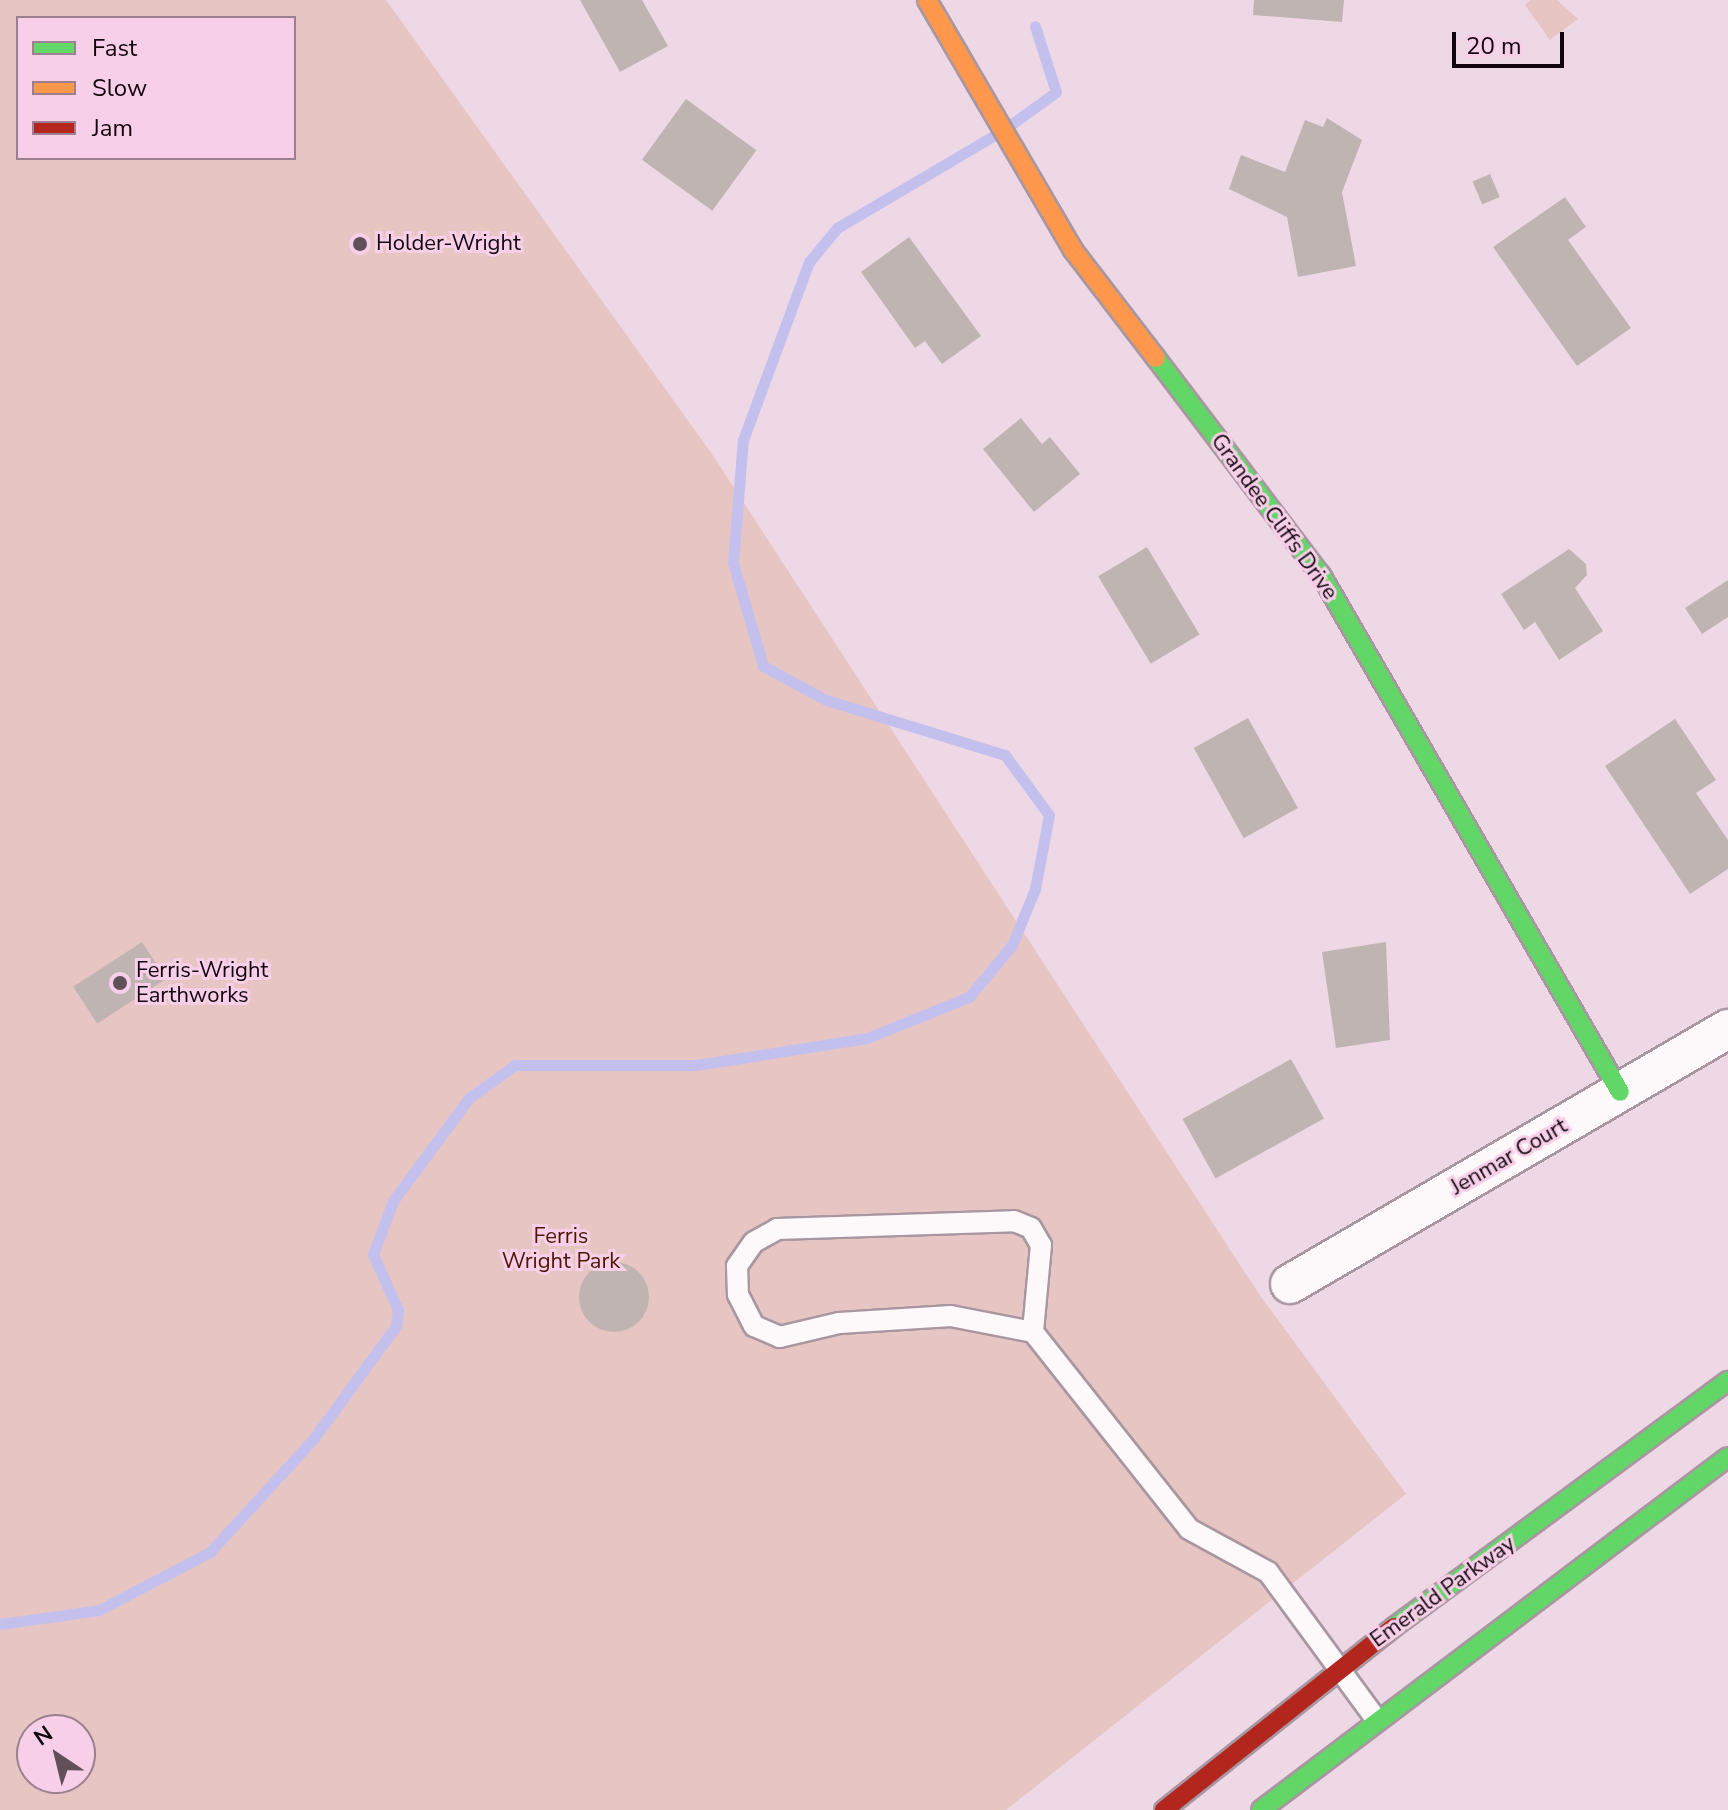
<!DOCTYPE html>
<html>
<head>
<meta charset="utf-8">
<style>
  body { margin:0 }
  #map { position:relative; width:1728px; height:1810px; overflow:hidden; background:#efd8e6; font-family:"Nunito Sans",sans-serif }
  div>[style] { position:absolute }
  .green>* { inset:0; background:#e7c5c2 }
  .stream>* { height:11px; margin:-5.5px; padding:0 5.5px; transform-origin:5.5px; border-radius:5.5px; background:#c4c0ee }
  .building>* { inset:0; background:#c0b4b3; transform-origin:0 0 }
  .round { border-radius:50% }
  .roads { filter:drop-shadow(2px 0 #a897a1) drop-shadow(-2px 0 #a897a1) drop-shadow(0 2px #a897a1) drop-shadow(0 -2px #a897a1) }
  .lane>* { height:20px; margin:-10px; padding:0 10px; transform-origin:10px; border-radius:10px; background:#fdf9fb }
  .street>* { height:38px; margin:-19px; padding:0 19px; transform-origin:19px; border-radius:19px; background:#fdf9fb }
  .fast>* { height:18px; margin:-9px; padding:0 9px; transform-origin:9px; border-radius:9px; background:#63d668 }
  .slow>* { height:18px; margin:-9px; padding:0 9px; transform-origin:9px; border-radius:9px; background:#ff974d }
  .jam>* { height:18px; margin:-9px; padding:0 9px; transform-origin:9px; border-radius:9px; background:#b3261e }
  .dots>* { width:22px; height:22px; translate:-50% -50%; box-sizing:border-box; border:4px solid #f8cfe8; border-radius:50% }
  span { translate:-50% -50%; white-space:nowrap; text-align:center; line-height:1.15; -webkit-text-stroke:6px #f8cfe8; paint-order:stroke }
  .poi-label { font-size:22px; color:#13070f }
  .left { translate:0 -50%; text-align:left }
  .street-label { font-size:22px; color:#13070f }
  .park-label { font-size:22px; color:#501700 }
  .legend { position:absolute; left:16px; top:16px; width:280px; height:144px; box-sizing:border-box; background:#f8cfe8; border:2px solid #9c7f91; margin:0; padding:10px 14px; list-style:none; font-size:24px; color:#13070f }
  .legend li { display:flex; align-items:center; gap:16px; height:40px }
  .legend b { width:40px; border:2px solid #9c7f91 }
  .north { position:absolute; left:16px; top:1714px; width:80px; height:80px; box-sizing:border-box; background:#f8cfe8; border:2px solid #9c7f91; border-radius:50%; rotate:325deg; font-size:22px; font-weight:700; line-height:32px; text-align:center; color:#13070f }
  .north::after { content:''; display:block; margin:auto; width:28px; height:36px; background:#60505a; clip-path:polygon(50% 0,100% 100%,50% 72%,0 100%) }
  .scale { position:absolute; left:1452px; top:32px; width:112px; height:36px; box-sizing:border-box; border:4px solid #13070f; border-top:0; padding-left:10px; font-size:24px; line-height:28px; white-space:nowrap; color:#13070f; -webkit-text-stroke:6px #f8cfe8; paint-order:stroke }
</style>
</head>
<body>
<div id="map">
  <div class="green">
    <i style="clip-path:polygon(evenodd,0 0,386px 0,712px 454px,1259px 1294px,1406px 1494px,1006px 1810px,0 1810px,0 0,18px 18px,294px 18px,294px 158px,18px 158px,18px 18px,0 0,32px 1730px,80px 1730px,80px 1778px,32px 1778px,32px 1730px)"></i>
    <i style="clip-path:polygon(1530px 0,1557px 0,1578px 19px,1550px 40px,1525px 5px)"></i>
  </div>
  <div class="stream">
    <i style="left:1009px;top:126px;width:58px;rotate:-35.9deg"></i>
    <i style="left:1056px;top:92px;width:69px;rotate:-107.7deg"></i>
    <i style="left:0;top:1624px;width:100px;rotate:-8deg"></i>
    <i style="left:99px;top:1610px;width:125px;rotate:-27.6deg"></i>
    <i style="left:210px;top:1552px;width:154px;rotate:-47.6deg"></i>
    <i style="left:314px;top:1438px;width:139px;rotate:-53.8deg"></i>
    <i style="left:396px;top:1326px;width:16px;rotate:-83deg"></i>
    <i style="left:398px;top:1310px;width:61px;rotate:-114.1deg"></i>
    <i style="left:373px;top:1254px;width:57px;rotate:-69.3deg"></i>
    <i style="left:393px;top:1201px;width:128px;rotate:-53.6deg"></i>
    <i style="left:469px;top:1098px;width:57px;rotate:-35.7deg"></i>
    <i style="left:515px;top:1065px;width:182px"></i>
    <i style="left:697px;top:1065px;width:172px;rotate:-9deg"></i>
    <i style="left:867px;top:1038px;width:110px;rotate:-21.9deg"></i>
    <i style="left:969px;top:997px;width:67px;rotate:-50.4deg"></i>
    <i style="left:1012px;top:945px;width:61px;rotate:-67.7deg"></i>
    <i style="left:1035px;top:889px;width:75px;rotate:-79.3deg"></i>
    <i style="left:1049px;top:815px;width:74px;rotate:-126.3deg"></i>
    <i style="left:1005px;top:755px;width:187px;rotate:-162.9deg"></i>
    <i style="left:826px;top:700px;width:72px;rotate:-151.6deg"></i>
    <i style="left:763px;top:666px;width:107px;rotate:-106.2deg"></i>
    <i style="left:733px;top:563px;width:123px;rotate:-85.4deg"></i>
    <i style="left:743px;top:440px;width:190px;rotate:-69.7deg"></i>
    <i style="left:809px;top:262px;width:44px;rotate:-50.5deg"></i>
    <i style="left:837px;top:228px;width:183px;rotate:-30.5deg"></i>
  </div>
  <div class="building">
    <i style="clip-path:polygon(580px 0,642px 0,668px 46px,620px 72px)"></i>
    <i style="clip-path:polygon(1254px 0,1344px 0,1342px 22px,1253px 15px)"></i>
    <i style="left:686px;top:99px;width:87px;height:75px;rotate:36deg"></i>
    <i style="clip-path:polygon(1327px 118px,1362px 140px,1342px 192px,1356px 266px,1298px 277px,1287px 217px,1229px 189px,1241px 155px,1285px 172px,1305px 120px,1323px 127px)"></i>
    <i style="left:1490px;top:174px;width:25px;height:19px;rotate:67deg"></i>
    <i style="clip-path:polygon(1565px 197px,1586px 227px,1568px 240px,1631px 328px,1577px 366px,1493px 247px)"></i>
    <i style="clip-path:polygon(909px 237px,981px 336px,942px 364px,925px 341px,915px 348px,861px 272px)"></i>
    <i style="clip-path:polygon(1021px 418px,1042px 444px,1050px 437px,1080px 474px,1034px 512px,983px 449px)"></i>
    <i style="left:1147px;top:547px;width:102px;height:57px;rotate:59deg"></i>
    <i style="clip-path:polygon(1569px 549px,1586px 564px,1587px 575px,1575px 588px,1603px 631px,1559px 660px,1535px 622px,1524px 630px,1501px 594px)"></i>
    <i style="clip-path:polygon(1728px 580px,1728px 617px,1702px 634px,1685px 608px)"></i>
    <i style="left:1248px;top:718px;width:103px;height:62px;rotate:61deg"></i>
    <i style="clip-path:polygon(1675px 719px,1716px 780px,1696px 793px,1728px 840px,1728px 869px,1690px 894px,1605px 766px)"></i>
    <i style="left:142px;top:942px;width:44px;height:82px;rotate:57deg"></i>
    <i style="clip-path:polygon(1386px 942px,1390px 1040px,1336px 1048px,1322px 952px)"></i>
    <i style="left:1291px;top:1059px;width:68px;height:124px;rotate:61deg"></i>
    <i class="round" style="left:579px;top:1262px;width:70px;height:70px"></i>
  </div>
  <div class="roads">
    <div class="lane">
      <i style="left:1033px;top:1332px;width:84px;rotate:-169deg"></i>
      <i style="left:951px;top:1316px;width:112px;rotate:176.4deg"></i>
      <i style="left:839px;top:1323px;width:61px;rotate:166.7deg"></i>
      <i style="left:780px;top:1337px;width:28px;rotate:-157deg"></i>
      <i style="left:754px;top:1326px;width:35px;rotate:-117deg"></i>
      <i style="left:738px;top:1295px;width:29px;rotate:-92deg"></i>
      <i style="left:737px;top:1266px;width:29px;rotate:-55deg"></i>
      <i style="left:754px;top:1242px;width:26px;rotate:-29deg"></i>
      <i style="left:777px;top:1229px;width:237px;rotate:-1.9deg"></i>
      <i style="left:1014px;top:1221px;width:18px;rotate:22deg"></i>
      <i style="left:1031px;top:1228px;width:20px;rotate:60deg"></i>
      <i style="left:1041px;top:1245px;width:87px;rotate:95.3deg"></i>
      <i style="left:1033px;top:1332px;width:251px;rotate:51.6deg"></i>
      <i style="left:1189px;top:1529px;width:90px;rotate:28.6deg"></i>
      <i style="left:1268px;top:1572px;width:182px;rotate:53.7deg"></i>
    </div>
    <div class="street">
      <i style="left:1290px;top:1284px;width:507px;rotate:-30.21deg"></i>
    </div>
    <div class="fast">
      <i style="left:1156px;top:358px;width:273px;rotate:52.8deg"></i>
      <i style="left:1321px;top:575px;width:597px;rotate:59.96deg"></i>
      <i style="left:1394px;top:1627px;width:415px;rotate:-36.4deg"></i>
      <i style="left:1261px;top:1810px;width:585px;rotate:-37.09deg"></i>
    </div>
    <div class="slow">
      <i style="left:927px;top:0;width:290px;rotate:59.7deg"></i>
      <i style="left:1073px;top:250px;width:136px;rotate:52.5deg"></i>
    </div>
    <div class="jam">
      <i style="left:1164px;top:1810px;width:294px;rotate:-38.5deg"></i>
    </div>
  </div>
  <div class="dots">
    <i style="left:360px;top:244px;background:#60505a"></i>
    <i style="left:120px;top:983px;background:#60505a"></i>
  </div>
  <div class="poi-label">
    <span class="left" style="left:376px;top:244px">Holder-Wright</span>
    <span class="left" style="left:136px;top:983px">Ferris-Wright<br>Earthworks</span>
  </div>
  <div class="street-label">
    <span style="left:1274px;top:517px;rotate:54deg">Grandee Cliffs Drive</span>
    <span style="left:1509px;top:1157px;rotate:-30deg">Jenmar Court</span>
    <span style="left:1443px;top:1592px;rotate:-36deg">Emerald Parkway</span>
  </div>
  <div class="park-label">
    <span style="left:561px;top:1249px">Ferris<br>Wright Park</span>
  </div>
  <ul class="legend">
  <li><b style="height:10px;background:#63d668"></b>Fast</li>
  <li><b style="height:10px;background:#ff974d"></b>Slow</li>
  <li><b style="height:10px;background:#b3261e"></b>Jam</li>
  </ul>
  <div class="north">N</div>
  <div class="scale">20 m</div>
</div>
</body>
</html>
